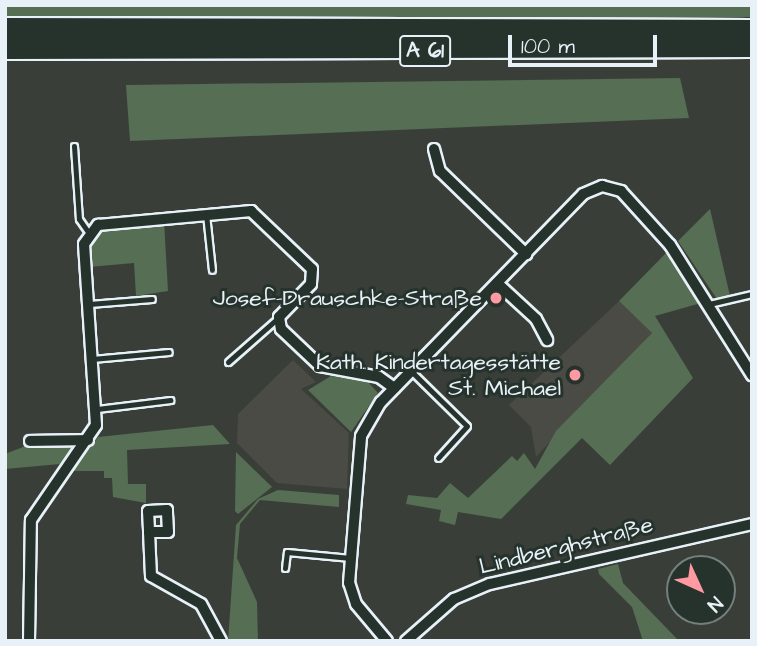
<!DOCTYPE html>
<html>
<head>
<meta charset="utf-8">
<style>
  body { margin:0 }
  #map { position:relative; width:757px; height:646px; overflow:hidden; background:#393f38; font-family:"Architects Daughter",sans-serif }
  div>[style] { position:absolute }
  .built>* { inset:0; background:#494b44 }
  .green>* { inset:0; background:#566e54 }
  .roads { filter:drop-shadow(2px 0 #e8f1f8) drop-shadow(-2px 0 #e8f1f8) drop-shadow(0 2px #e8f1f8) drop-shadow(0 -2px #e8f1f8) }
  .lane>* { height:5px; margin:-2.5px; padding:0 2.5px; transform-origin:2.5px; border-radius:2.5px; background:#26332d }
  .street>* { height:10px; margin:-5px; padding:0 5px; transform-origin:5px; border-radius:5px; background:#26332d }
  .highway>* { height:21px; margin:-10.5px; padding:0 10.5px; transform-origin:10.5px; border-radius:10.5px; background:#26332d }
  .dots>* { width:19px; height:19px; translate:-50% -50%; box-sizing:border-box; border:4px solid #26332d; border-radius:50% }
  span { translate:-50% -50%; white-space:nowrap; text-align:center; line-height:1.15; -webkit-text-stroke:6px #26332d; paint-order:stroke }
  .shield-label span { padding:2px 5px; background:#26332d; border:2px solid; border-radius:5px; -webkit-text-stroke-width:0 }
  .shield-label { font-size:21px; color:#e8f1f8; font-weight:700 }
  .poi-label { font-size:23px; color:#e8f1f8 }
  .right { translate:-100% -50%; text-align:right }
  .street-label { font-size:23px; color:#e8f1f8 }
  .frame { position:absolute; inset:0; border:7px solid #e8f1f8; pointer-events:none }
  .north { position:absolute; left:666px; top:555px; width:70px; height:70px; box-sizing:border-box; background:#26332d; border:2px solid #747f7e; border-radius:50%; rotate:135deg; font-size:19px; font-weight:700; line-height:28px; text-align:center; color:#e8f1f8 }
  .north::after { content:''; display:block; margin:auto; width:24px; height:32px; background:#ff9aa2; clip-path:polygon(50% 0,100% 100%,50% 72%,0 100%) }
  .scale { position:absolute; left:508px; top:35px; width:149px; height:32px; box-sizing:border-box; border:4px solid #e8f1f8; border-top:0; padding-left:9px; font-size:21px; line-height:24px; white-space:nowrap; color:#e8f1f8; -webkit-text-stroke:5px #26332d; paint-order:stroke }
</style>
</head>
<body>
<div id="map">
  <div class="built">
    <i style="clip-path:polygon(619px 301px,652px 333px,536px 457px,531px 427px,509px 405px)"></i>
    <i style="clip-path:polygon(293px 360px,316px 382px,301px 389px,349px 433px,347px 489px,277px 483px,237px 443px,238px 414px)"></i>
  </div>
  <div class="green">
    <i style="clip-path:polygon(5px 5px,752px 5px,752px 17px,146px 22px,13px 17px,5px 16px)"></i>
    <i style="clip-path:polygon(680px 78px,689px 118px,130px 141px,126px 85px)"></i>
    <i style="clip-path:polygon(710px 209px,730px 296px,717px 299px,678px 241px)"></i>
    <i style="clip-path:polygon(164px 221px,168px 291px,136px 296px,134px 263px,89px 267px,88px 244px,99px 227px)"></i>
    <i style="clip-path:polygon(667px 252px,701px 303px,655px 316px,693px 378px,610px 465px,582px 438px,501px 519px,458px 512px,455px 525px,439px 521px,441px 510px,406px 504px,408px 495px,437px 498px,450px 483px,468px 498px,512px 456px,517px 461px,524px 453px,535px 469px,556px 431px,652px 333px,619px 301px)"></i>
    <i style="clip-path:polygon(331px 376px,367px 381px,378px 393px,351px 432px,308px 390px)"></i>
    <i style="clip-path:polygon(213px 425px,230px 444px,127px 450px,128px 484px,146px 484px,146px 503px,113px 497px,112px 478px,104px 478px,104px 471px,73px 471px,98px 437px)"></i>
    <i style="clip-path:polygon(31px 444px,70px 445px,72px 449px,60px 464px,5px 469px,5px 454px)"></i>
    <i style="clip-path:polygon(236px 452px,272px 487px,238px 514px,235px 511px)"></i>
    <i style="clip-path:polygon(278px 490px,339px 495px,339px 507px,260px 500px,240px 524px,237px 558px,257px 602px,258px 641px,228px 641px,236px 525px,258px 499px)"></i>
    <i style="clip-path:polygon(618px 564px,623px 583px,679px 641px,643px 641px,632px 607px,599px 574px,598px 569px)"></i>
  </div>
  <div class="roads">
    <div class="lane">
      <i style="left:74px;top:146px;width:73px;rotate:86.1deg"></i>
      <i style="left:79px;top:219px;width:16px;rotate:55deg"></i>
      <i style="left:206px;top:214px;width:56px;rotate:83.9deg"></i>
      <i style="left:89px;top:304px;width:63px;rotate:-4.5deg"></i>
      <i style="left:709px;top:304px;width:44px;rotate:-13.1deg"></i>
      <i style="left:92px;top:359px;width:77px;rotate:-5.2deg"></i>
      <i style="left:228px;top:362px;width:68px;rotate:-41.4deg"></i>
      <i style="left:411px;top:371px;width:78px;rotate:44.5deg"></i>
      <i style="left:467px;top:426px;width:43px;rotate:132.2deg"></i>
      <i style="left:97px;top:409px;width:74px;rotate:-7deg"></i>
      <i style="left:285px;top:568px;width:16px;rotate:-83deg"></i>
      <i style="left:287px;top:552px;width:64px;rotate:5.4deg"></i>
    </div>
    <div class="street">
      <i style="left:434px;top:149px;width:23px;rotate:75deg"></i>
      <i style="left:440px;top:171px;width:120px;rotate:44deg"></i>
      <i style="left:497px;top:283px;width:53px;rotate:42.7deg"></i>
      <i style="left:536px;top:319px;width:24px;rotate:62deg"></i>
      <i style="left:30px;top:441px;width:58px;rotate:-1deg"></i>
      <i style="left:149px;top:532px;width:19px"></i>
      <i style="left:168px;top:532px;width:22px;rotate:-93deg"></i>
      <i style="left:167px;top:510px;width:19px;rotate:177deg"></i>
      <i style="left:148px;top:511px;width:21px;rotate:87deg"></i>
      <i style="left:149px;top:532px;width:44px;rotate:87.4deg"></i>
      <i style="left:151px;top:576px;width:57px;rotate:29.2deg"></i>
      <i style="left:201px;top:604px;width:42px;rotate:61.6deg"></i>
      <i style="left:29px;top:641px;width:121px;rotate:-89.1deg"></i>
      <i style="left:31px;top:520px;width:115px;rotate:-55.6deg"></i>
      <i style="left:96px;top:425px;width:181px;rotate:-93.8deg"></i>
      <i style="left:84px;top:244px;width:24px;rotate:-54deg"></i>
      <i style="left:98px;top:225px;width:154px;rotate:-5.2deg"></i>
      <i style="left:251px;top:211px;width:84px;rotate:43.6deg"></i>
      <i style="left:312px;top:269px;width:15px;rotate:94deg"></i>
      <i style="left:311px;top:284px;width:46px;rotate:134.1deg"></i>
      <i style="left:279px;top:317px;width:12px;rotate:81deg"></i>
      <i style="left:281px;top:329px;width:54px;rotate:43.5deg"></i>
      <i style="left:320px;top:366px;width:60px;rotate:10.6deg"></i>
      <i style="left:379px;top:377px;width:19px;rotate:36deg"></i>
      <i style="left:387px;top:641px;width:48px;rotate:-130deg"></i>
      <i style="left:356px;top:604px;width:22px;rotate:-108deg"></i>
      <i style="left:349px;top:583px;width:147px;rotate:-85.3deg"></i>
      <i style="left:361px;top:436px;width:39px;rotate:-60deg"></i>
      <i style="left:381px;top:402px;width:290px;rotate:-45.8deg"></i>
      <i style="left:583px;top:194px;width:21px;rotate:-23deg"></i>
      <i style="left:602px;top:186px;width:20px;rotate:15deg"></i>
      <i style="left:621px;top:191px;width:73px;rotate:47.8deg"></i>
      <i style="left:670px;top:245px;width:154px;rotate:57.8deg"></i>
      <i style="left:406px;top:641px;width:64px;rotate:-41.2deg"></i>
      <i style="left:454px;top:599px;width:39px;rotate:-23deg"></i>
      <i style="left:490px;top:584px;width:269px;rotate:-12.9deg"></i>
    </div>
    <div class="highway">
      <i style="left:5px;top:28px;width:747px;rotate:0.15deg"></i>
      <i style="left:5px;top:48px;width:747px;rotate:-0.15deg"></i>
    </div>
  </div>
  <div class="dots">
    <i style="left:496px;top:298px;background:#ff9aa2"></i>
    <i style="left:575px;top:375px;background:#ff9aa2"></i>
  </div>
  <div class="shield-label">
    <span style="left:425px;top:51px">A 61</span>
  </div>
  <div class="poi-label">
    <span class="right" style="left:482px;top:298px">Josef-Drauschke-Straße</span>
    <span class="right" style="left:561px;top:375px">Kath. Kindertagesstätte<br>St. Michael</span>
  </div>
  <div class="street-label">
    <span style="left:566px;top:546px;rotate:-14deg">Lindberghstraße</span>
  </div>
  <div class="frame"></div>
  <div class="north">N</div>
  <div class="scale">100 m</div>
</div>
</body>
</html>
